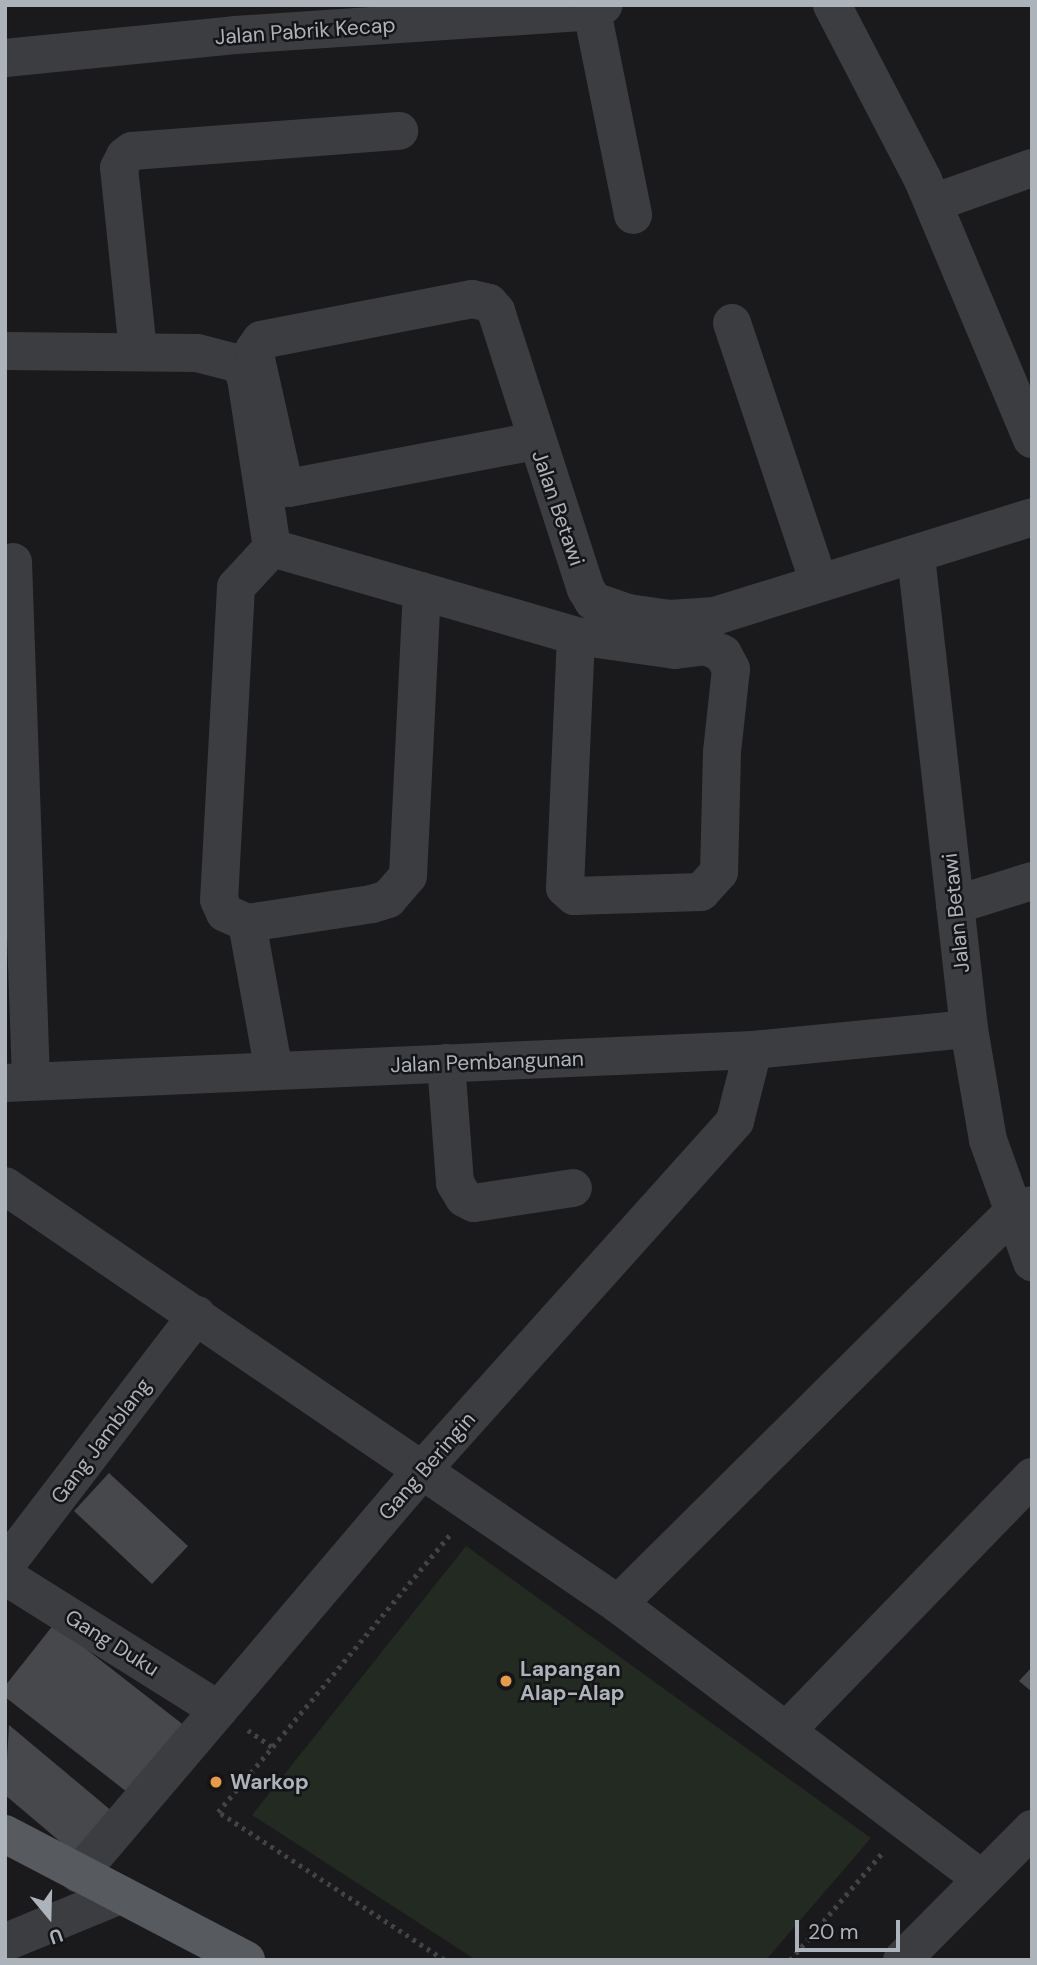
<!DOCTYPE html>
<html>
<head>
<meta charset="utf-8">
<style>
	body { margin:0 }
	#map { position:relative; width:1037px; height:1965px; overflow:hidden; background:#1a1a1c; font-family:"DM Sans",sans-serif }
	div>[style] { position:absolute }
	.green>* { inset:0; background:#222a22 }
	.building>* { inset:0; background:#47484c }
	.path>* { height:4.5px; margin-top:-2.25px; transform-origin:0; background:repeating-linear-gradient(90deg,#414447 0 3.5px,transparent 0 8.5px) }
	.minor>* { height:38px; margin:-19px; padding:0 19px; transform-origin:19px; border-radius:19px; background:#3b3d40 }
	.major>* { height:38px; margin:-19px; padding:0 19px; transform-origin:19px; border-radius:19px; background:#575a5f }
	.dots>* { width:19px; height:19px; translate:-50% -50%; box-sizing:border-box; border:4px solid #151517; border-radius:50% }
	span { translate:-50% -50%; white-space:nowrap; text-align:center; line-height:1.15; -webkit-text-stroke:5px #151517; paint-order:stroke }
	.street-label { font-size:21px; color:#adb3ba }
	.poi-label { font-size:21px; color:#adb3ba; font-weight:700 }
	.left { translate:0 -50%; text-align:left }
	.frame { position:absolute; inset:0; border:7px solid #adb3ba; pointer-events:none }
	.north { position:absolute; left:14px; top:1881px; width:70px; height:70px; -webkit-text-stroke:5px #151517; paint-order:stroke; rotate:161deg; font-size:19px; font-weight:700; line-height:28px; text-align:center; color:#adb3ba }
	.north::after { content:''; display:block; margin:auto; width:24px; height:32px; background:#adb3ba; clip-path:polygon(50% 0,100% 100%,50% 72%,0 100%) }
	.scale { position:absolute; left:795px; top:1920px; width:105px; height:32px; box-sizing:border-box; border:4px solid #adb3ba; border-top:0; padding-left:9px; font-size:21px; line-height:24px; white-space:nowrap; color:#adb3ba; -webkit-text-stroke:5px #151517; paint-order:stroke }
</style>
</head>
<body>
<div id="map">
	<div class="green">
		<i style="clip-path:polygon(466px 1546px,871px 1838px,766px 1960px,476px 1960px,252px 1815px)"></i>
	</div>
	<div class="building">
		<i style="clip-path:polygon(109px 1473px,188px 1546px,152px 1584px,74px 1511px)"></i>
		<i style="clip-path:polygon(54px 1624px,190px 1730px,136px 1799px,5px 1697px,5px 1686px)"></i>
		<i style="clip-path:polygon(1032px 1667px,1032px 1692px,1019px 1681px)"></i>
		<i style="clip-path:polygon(9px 1725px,113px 1812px,76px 1855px,5px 1795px)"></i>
	</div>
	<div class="path">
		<i style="left:248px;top:1730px;width:29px;rotate:35deg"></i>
		<i style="left:444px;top:1960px;width:270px;rotate:-146.8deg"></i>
		<i style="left:218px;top:1812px;width:365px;rotate:-50.1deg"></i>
		<i style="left:790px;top:1960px;width:143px;rotate:-49.3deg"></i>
	</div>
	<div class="minor">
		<i style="left:832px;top:5px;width:197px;rotate:62.5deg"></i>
		<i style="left:923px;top:180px;width:281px;rotate:67.2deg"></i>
		<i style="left:592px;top:11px;width:208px;rotate:78.6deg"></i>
		<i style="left:5px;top:58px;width:231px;rotate:-5.7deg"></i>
		<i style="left:235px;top:35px;width:358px;rotate:-3.8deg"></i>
		<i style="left:592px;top:11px;width:13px;rotate:-27deg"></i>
		<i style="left:933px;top:203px;width:105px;rotate:-19.5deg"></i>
		<i style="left:732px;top:323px;width:274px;rotate:71.5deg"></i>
		<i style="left:5px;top:351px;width:192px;rotate:0.6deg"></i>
		<i style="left:197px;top:353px;width:44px;rotate:14.3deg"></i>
		<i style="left:240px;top:364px;width:15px;rotate:67deg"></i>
		<i style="left:246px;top:378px;width:172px;rotate:81.3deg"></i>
		<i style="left:138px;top:351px;width:184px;rotate:-95.9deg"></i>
		<i style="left:119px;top:168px;width:13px;rotate:-63deg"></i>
		<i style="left:125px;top:156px;width:9px;rotate:-36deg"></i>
		<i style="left:132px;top:151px;width:268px;rotate:-4.3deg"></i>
		<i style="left:535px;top:441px;width:251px;rotate:169.2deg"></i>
		<i style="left:288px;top:488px;width:6px;rotate:-135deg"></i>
		<i style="left:284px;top:484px;width:137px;rotate:-102.6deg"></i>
		<i style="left:254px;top:350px;width:12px;rotate:-55deg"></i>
		<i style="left:261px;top:340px;width:215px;rotate:-11deg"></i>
		<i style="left:472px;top:299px;width:17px;rotate:13deg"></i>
		<i style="left:489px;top:303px;width:11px;rotate:49deg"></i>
		<i style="left:496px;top:311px;width:292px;rotate:72.1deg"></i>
		<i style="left:586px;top:589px;width:14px;rotate:60deg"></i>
		<i style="left:593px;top:601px;width:37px;rotate:19deg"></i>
		<i style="left:628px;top:613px;width:41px;rotate:8.3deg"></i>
		<i style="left:669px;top:619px;width:46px;rotate:-3.7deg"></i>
		<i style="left:715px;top:616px;width:332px;rotate:-17.3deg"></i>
		<i style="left:272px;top:548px;width:316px;rotate:16.1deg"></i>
		<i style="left:576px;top:636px;width:100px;rotate:8deg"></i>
		<i style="left:675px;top:650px;width:31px;rotate:-7deg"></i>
		<i style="left:706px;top:646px;width:19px;rotate:25deg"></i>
		<i style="left:723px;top:654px;width:17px;rotate:62deg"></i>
		<i style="left:731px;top:669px;width:83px;rotate:96.2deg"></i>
		<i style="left:722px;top:752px;width:120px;rotate:91.4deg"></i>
		<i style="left:719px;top:872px;width:27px;rotate:132deg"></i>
		<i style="left:701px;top:892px;width:127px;rotate:178.2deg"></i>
		<i style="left:574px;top:896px;width:12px;rotate:-138deg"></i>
		<i style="left:565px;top:888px;width:252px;rotate:-87.5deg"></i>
		<i style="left:272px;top:548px;width:53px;rotate:132.7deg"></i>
		<i style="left:236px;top:587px;width:313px;rotate:93.1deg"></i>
		<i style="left:219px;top:900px;width:14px;rotate:65deg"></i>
		<i style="left:225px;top:913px;width:24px;rotate:24deg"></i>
		<i style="left:247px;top:923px;width:150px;rotate:79.7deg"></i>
		<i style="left:916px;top:556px;width:476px;rotate:83.6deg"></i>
		<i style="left:969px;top:1029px;width:113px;rotate:80.3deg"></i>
		<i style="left:988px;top:1140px;width:130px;rotate:70.2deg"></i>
		<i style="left:13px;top:562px;width:519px;rotate:88.01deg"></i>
		<i style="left:955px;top:905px;width:81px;rotate:-17.3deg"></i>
		<i style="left:247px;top:923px;width:126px;rotate:-8.6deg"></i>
		<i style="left:372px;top:904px;width:17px;rotate:-17deg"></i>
		<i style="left:388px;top:899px;width:30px;rotate:-49deg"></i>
		<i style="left:408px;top:876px;width:285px;rotate:-87.2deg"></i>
		<i style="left:446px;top:1063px;width:120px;rotate:85.7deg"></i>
		<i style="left:455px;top:1183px;width:17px;rotate:59deg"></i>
		<i style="left:464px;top:1198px;width:11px;rotate:27deg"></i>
		<i style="left:474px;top:1203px;width:100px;rotate:-8.6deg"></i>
		<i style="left:5px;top:1083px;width:749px;rotate:-2.53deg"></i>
		<i style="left:753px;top:1050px;width:217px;rotate:-5.6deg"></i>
		<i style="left:5px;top:1186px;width:742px;rotate:34.29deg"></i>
		<i style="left:618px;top:1604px;width:455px;rotate:37.1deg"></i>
		<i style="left:5px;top:1566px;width:316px;rotate:-52.6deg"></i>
		<i style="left:5px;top:1576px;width:252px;rotate:32.1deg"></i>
		<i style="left:618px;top:1604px;width:558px;rotate:-44.78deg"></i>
		<i style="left:1014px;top:1211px;width:19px;rotate:-18deg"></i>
		<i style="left:786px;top:1731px;width:354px;rotate:-45.9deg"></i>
		<i style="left:79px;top:1874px;width:533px;rotate:-49.64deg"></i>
		<i style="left:424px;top:1468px;width:466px;rotate:-48.1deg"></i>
		<i style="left:735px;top:1121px;width:73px;rotate:-75.8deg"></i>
		<i style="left:6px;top:1942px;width:123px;rotate:-22.4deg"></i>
		<i style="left:902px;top:1960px;width:185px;rotate:-45.2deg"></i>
	</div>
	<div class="major">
		<i style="left:5px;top:1834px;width:272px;rotate:27.6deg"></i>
	</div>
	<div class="dots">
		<i style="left:506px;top:1681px;background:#e79b46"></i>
		<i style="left:216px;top:1782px;background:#e79b46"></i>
	</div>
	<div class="street-label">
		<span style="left:305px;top:31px;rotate:-4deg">Jalan Pabrik Kecap</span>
		<span style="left:558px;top:508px;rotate:71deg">Jalan Betawi</span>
		<span style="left:956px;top:913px;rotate:-96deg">Jalan Betawi</span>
		<span style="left:487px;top:1062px;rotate:-2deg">Jalan Pembangunan</span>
		<span style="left:101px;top:1441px;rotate:-53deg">Gang Jamblang</span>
		<span style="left:427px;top:1466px;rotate:-49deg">Gang Beringin</span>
		<span style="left:112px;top:1643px;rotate:32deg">Gang Duku</span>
	</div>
	<div class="poi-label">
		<span class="left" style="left:520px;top:1681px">Lapangan<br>Alap-Alap</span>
		<span class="left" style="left:230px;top:1782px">Warkop</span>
	</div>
	<div class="frame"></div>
	<div class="north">U</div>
	<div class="scale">20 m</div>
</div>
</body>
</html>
